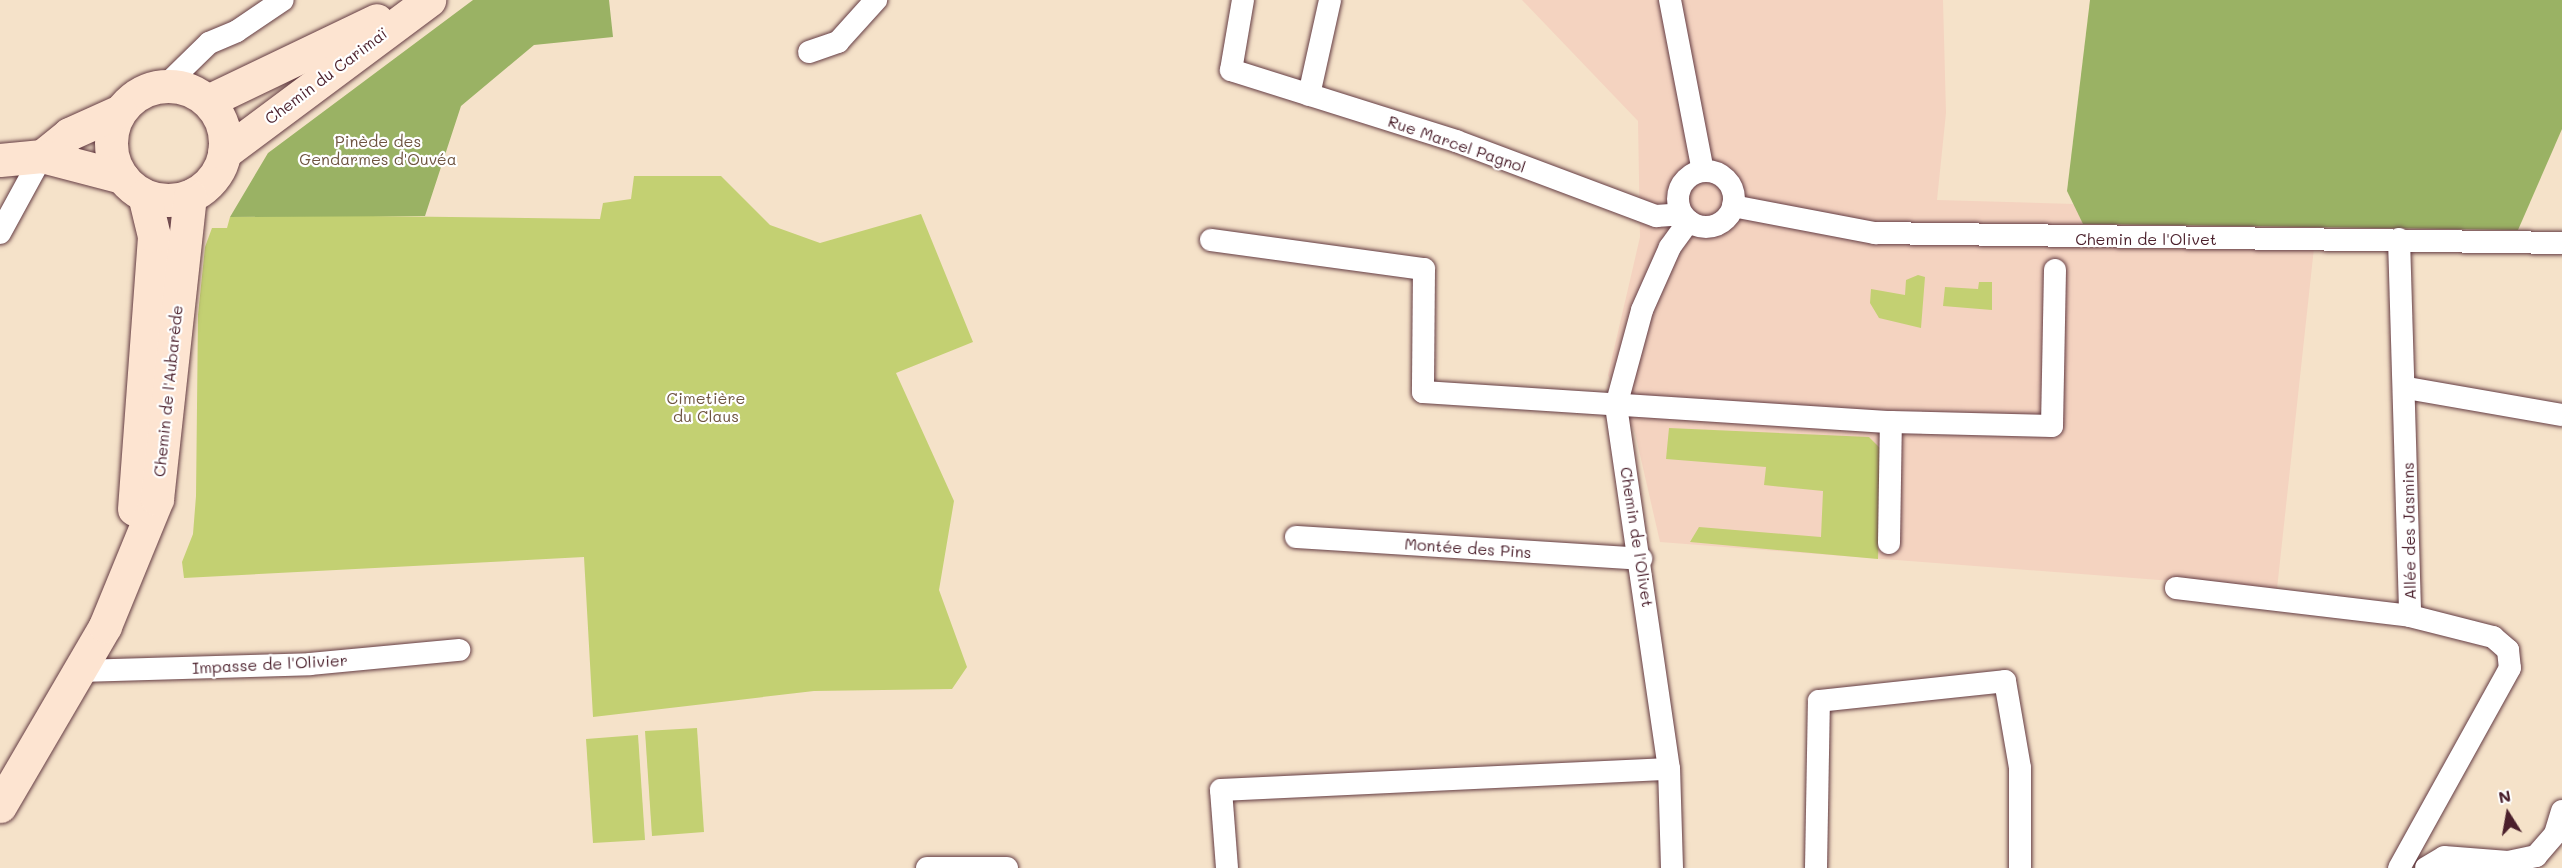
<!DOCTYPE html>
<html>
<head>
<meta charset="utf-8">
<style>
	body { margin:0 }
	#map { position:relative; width:2562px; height:868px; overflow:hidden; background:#f5e2c9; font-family:Mali,sans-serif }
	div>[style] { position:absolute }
	.built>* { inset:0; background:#f4d3c0 }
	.green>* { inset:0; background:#c3d072 }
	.forest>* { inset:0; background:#9ab264 }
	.roads { filter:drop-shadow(0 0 2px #643c43) drop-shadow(0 0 2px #643c43) }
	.street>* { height:22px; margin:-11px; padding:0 11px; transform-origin:11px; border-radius:11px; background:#fff }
	.street>.ring { margin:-11px; padding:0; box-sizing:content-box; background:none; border:22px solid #fff; border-radius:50% }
	.secondary>* { height:33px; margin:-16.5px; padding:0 16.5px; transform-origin:16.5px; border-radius:16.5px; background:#fde4d1 }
	.secondary>.ring { margin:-16.5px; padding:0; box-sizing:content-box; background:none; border:33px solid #fde4d1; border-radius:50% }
	span { translate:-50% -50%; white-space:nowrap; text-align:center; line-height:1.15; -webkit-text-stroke:4.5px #fff; paint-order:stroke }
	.street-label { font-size:16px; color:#4a1f2b }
	.park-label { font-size:16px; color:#6e5440 }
	.north { position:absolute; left:2478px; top:784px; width:60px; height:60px; -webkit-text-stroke:4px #fff; paint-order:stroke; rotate:349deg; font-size:16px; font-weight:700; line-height:24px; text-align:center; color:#4a1f2b }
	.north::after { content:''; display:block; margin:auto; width:21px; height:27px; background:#4a1f2b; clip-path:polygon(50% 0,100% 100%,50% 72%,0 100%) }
</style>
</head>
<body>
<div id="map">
	<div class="built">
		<i style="clip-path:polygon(1522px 0,1943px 0,1946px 113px,1937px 200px,2318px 211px,2277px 589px,1660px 542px,1635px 433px,1608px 375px,1640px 237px,1638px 121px)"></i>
	</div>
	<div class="green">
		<i style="clip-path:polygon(324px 133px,371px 216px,600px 219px,603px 203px,631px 199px,634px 176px,721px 176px,770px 225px,820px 243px,921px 214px,973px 342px,896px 373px,954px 501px,939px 590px,967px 667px,952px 689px,814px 691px,593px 717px,584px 557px,184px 578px,182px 562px,193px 534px,196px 496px,198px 315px,205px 247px,212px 228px,227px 228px,230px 217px,290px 216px)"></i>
		<i style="clip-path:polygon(1918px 275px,1925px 277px,1921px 328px,1879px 318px,1870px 303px,1871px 289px,1905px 295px,1906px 280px)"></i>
		<i style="clip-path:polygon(1979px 282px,1992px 282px,1992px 310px,1943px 306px,1945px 287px,1978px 289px)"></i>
		<i style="clip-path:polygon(1669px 428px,1869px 437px,1882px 450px,1878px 559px,1690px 542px,1699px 527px,1821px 537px,1823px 491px,1764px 485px,1766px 467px,1666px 459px)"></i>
		<i style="clip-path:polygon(697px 728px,704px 832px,652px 836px,645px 731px)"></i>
		<i style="clip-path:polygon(638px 735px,645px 840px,593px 843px,586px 739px)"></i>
	</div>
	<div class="forest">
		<i style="clip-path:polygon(473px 0,609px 0,613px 37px,534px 45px,461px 106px,425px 216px,230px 217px,268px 153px)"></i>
		<i style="clip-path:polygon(2090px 0,2562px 0,2562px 129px,2518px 230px,2083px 224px,2067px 191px)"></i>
	</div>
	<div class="roads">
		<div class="street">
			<i style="left:1243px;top:0;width:71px;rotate:99.7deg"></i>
			<i style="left:1231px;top:70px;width:236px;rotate:17.5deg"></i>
			<i style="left:1456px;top:141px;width:214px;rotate:20.6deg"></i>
			<i style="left:1656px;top:216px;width:26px;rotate:-4deg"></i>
			<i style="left:1670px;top:0;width:174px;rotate:79.1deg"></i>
			<i style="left:809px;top:52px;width:31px;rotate:-19deg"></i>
			<i style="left:838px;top:42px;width:57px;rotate:-47.9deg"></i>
			<i style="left:166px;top:85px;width:60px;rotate:-44.3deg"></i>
			<i style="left:209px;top:43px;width:30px;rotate:-23deg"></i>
			<i style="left:237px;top:31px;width:55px;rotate:-34deg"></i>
			<i style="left:1309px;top:95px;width:97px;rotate:-77.5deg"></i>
			<i class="ring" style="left:1678px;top:171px;width:34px;height:34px"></i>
			<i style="left:1733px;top:206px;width:145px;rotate:10.8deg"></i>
			<i style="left:1875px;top:233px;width:687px;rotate:0.83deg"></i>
			<i style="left:0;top:233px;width:88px;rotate:-61.4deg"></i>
			<i style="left:2399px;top:239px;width:377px;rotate:88.3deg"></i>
			<i style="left:1211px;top:240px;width:215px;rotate:7.8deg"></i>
			<i style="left:1424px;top:269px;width:123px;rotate:90.5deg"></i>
			<i style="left:1423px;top:392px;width:469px;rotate:3.7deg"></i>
			<i style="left:1891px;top:422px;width:161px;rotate:1.4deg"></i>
			<i style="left:2052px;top:426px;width:156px;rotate:-88.9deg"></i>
			<i style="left:2407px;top:388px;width:157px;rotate:9.9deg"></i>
			<i style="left:1296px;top:537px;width:346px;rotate:3.6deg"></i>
			<i style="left:1889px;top:543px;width:121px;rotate:-89.1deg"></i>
			<i style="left:2176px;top:588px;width:236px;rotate:6.8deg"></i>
			<i style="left:2410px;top:616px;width:86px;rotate:14.2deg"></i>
			<i style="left:2493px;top:637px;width:20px;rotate:41deg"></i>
			<i style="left:2508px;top:650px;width:18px;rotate:84deg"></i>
			<i style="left:2510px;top:668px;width:229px;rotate:119deg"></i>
			<i style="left:80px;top:671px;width:230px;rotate:-1.7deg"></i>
			<i style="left:310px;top:664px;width:150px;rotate:-5.4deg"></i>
			<i style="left:927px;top:868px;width:80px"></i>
			<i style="left:1227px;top:868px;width:78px;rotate:-94.4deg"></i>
			<i style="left:1221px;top:790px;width:448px;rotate:-2.7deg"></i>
			<i style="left:1672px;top:868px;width:99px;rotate:-91.7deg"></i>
			<i style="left:1669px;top:769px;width:367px;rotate:-98.3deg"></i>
			<i style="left:1616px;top:406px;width:99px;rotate:-74.8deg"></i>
			<i style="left:1642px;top:310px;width:69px;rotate:-66deg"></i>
			<i style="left:1670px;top:247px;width:32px;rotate:-54deg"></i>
			<i style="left:1816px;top:868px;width:167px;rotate:-89deg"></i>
			<i style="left:1819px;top:701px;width:187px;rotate:-6.1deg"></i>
			<i style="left:2005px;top:681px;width:88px;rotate:80.2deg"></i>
			<i style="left:2020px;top:768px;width:100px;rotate:90deg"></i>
			<i style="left:2426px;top:868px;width:21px;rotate:-31deg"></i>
			<i style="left:2444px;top:857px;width:64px;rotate:4.5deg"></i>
			<i style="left:2508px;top:862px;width:29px;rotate:-12deg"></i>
			<i style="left:2536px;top:856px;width:29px;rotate:-49deg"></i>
			<i style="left:2555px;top:834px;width:24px;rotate:-73deg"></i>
		</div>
		<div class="secondary">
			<i class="ring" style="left:111px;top:86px;width:81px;height:81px"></i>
			<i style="left:208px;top:101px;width:187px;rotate:-25.6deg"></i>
			<i style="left:224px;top:153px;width:256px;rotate:-36.7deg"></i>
			<i style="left:42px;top:156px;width:35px;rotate:-39deg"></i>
			<i style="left:69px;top:134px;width:56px;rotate:-24.3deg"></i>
			<i style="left:0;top:160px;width:42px;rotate:-5.4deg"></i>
			<i style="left:42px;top:156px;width:83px;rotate:14.7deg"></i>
			<i style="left:134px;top:509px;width:274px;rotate:-85.8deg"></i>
			<i style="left:154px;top:236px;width:42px;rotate:-103.7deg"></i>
			<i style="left:0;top:806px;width:208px;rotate:-59.7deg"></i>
			<i style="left:105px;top:626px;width:137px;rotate:-67.7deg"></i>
			<i style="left:157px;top:499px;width:305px;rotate:-83.8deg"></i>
		</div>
	</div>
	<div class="street-label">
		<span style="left:326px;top:76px;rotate:-37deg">Chemin du Carimaï</span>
		<span style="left:1457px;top:144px;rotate:19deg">Rue Marcel Pagnol</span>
		<span style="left:2146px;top:239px">Chemin de l'Olivet</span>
		<span style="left:168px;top:391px;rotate:-84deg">Chemin de l'Aubarède</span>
		<span style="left:2409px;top:531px;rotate:-91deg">Allée des Jasmins</span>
		<span style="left:1637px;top:537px;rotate:81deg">Chemin de l'Olivet</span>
		<span style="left:1468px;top:548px;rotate:4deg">Montée des Pins</span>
		<span style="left:270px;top:664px;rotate:-3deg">Impasse de l'Olivier</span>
	</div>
	<div class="park-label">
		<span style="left:378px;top:150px">Pinède des<br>Gendarmes d'Ouvéa</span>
		<span style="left:706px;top:407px">Cimetière<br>du Claus</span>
	</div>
	<div class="north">N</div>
</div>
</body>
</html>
